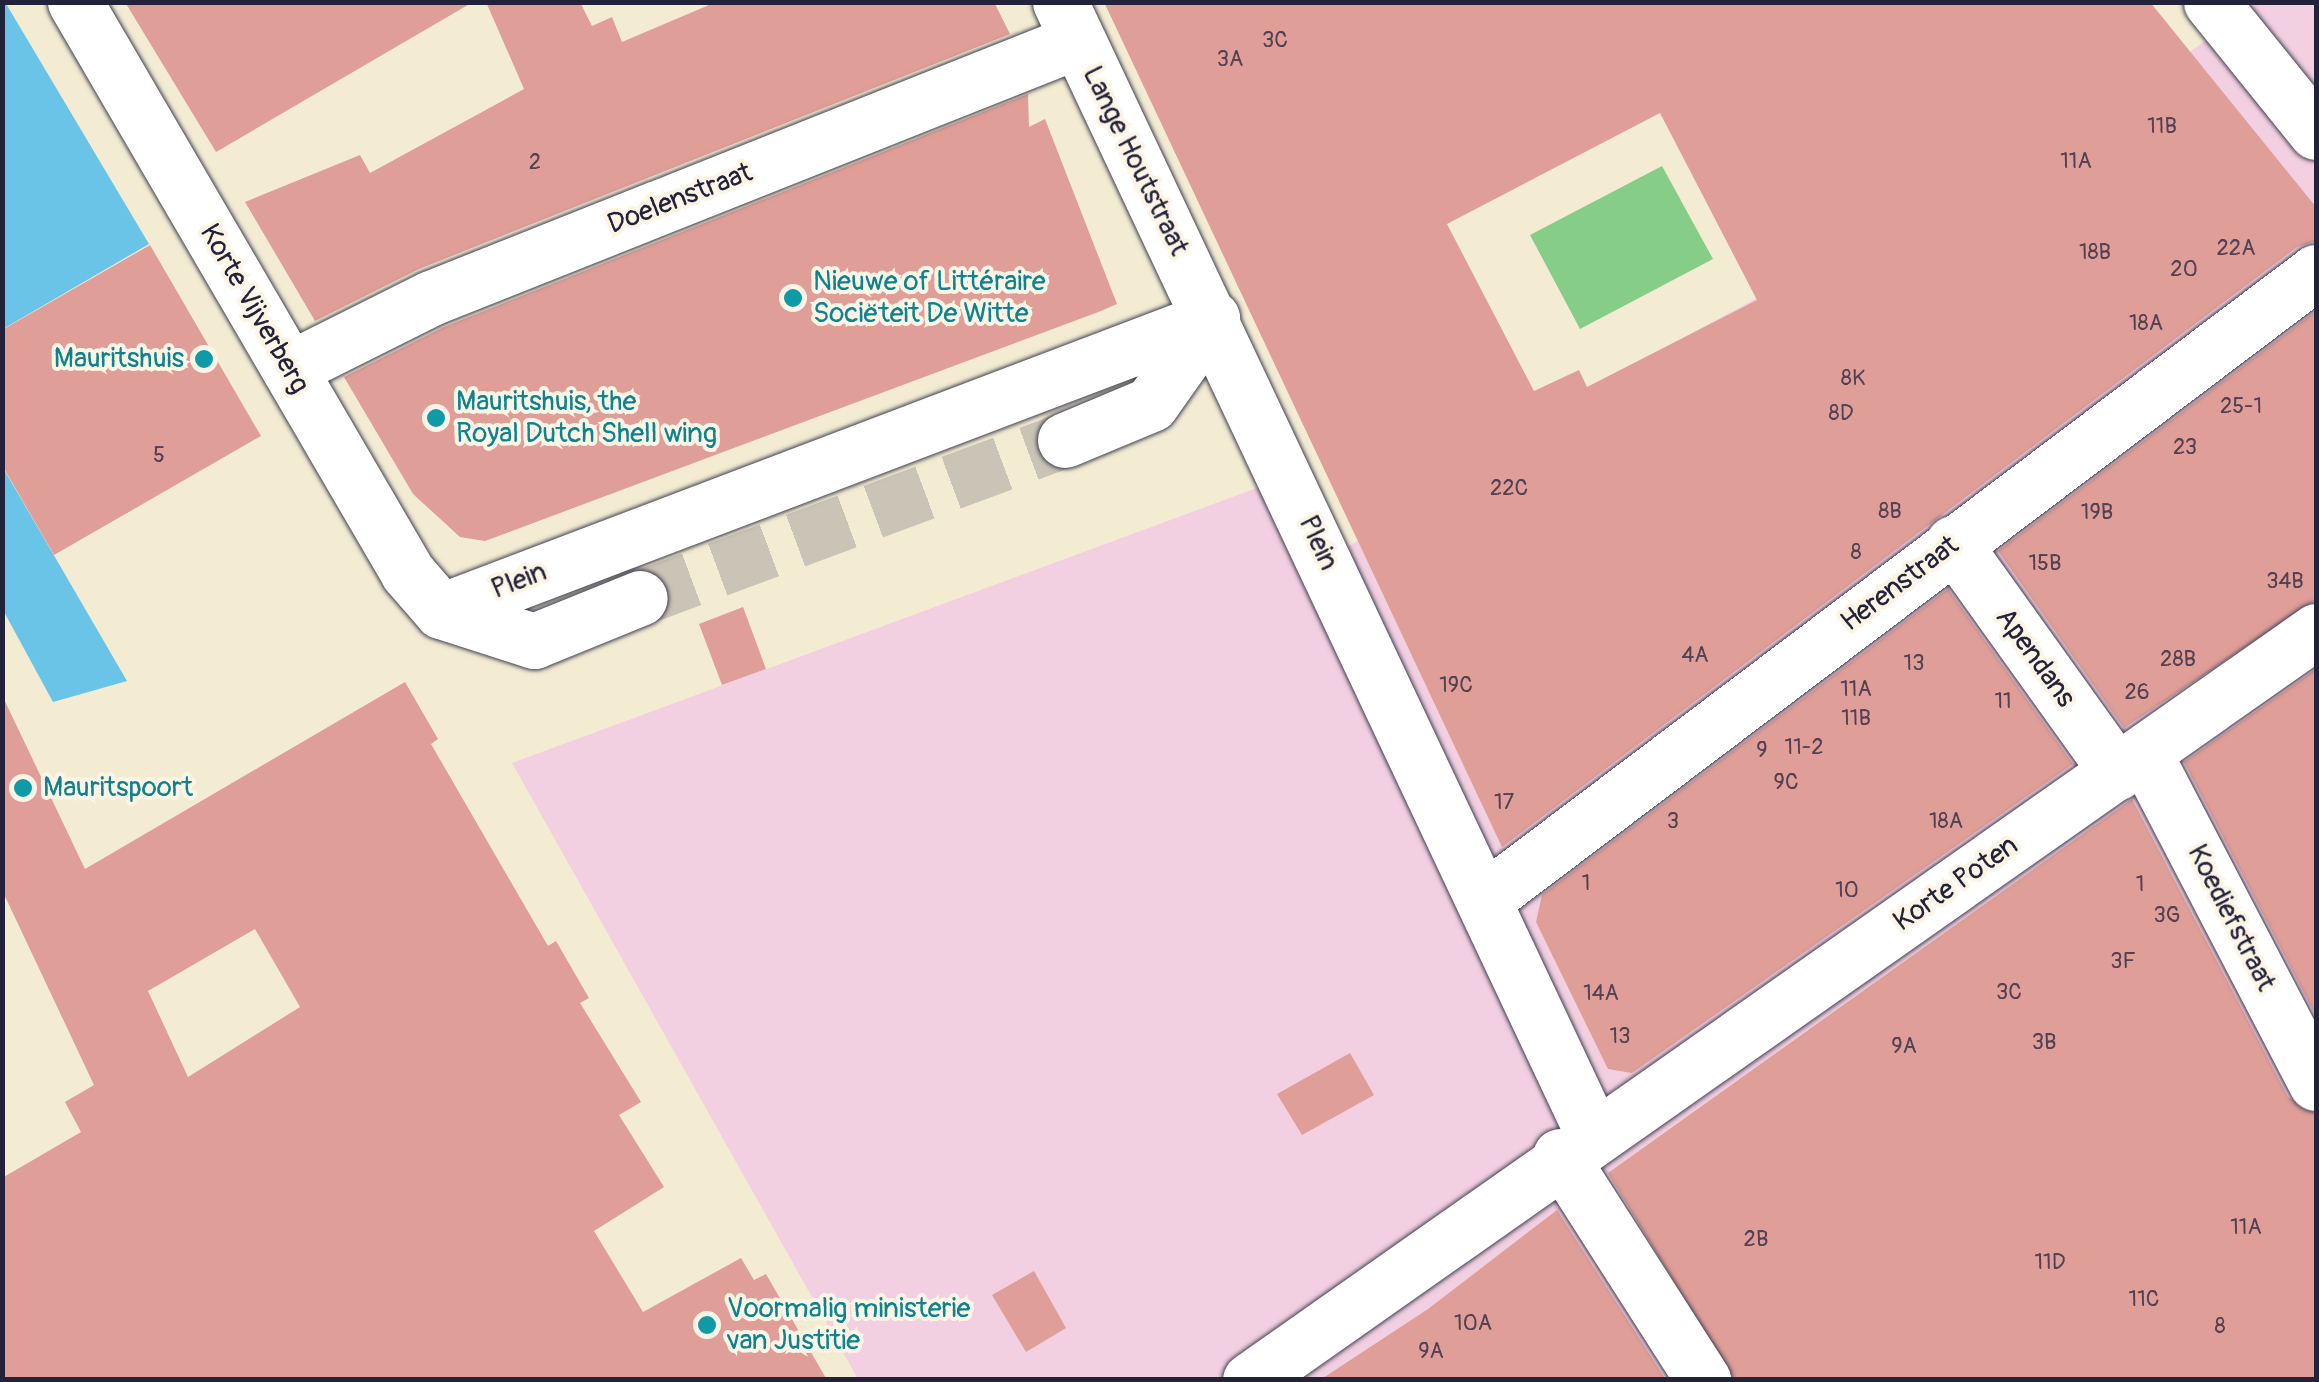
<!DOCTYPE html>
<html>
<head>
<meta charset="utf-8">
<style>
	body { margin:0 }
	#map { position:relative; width:2319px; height:1382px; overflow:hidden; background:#f3ecd3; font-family:Pangolin,sans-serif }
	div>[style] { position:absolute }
	.built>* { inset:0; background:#f2cfe1 }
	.green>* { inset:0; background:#86cd88 }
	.water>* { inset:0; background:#6ac4e8 }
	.building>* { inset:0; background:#e09e98 }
	.minor-tunnel>* { height:55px; margin-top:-27.5px; transform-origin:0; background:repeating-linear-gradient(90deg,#c9c4b5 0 55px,transparent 0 83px) }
	.roads { filter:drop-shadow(0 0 2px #414052) drop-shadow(0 0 2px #414052) }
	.minor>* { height:55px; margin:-27.5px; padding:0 27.5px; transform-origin:27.5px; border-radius:27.5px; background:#fff }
	.dots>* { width:28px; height:28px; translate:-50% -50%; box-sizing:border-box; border:5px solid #fcf5e5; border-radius:50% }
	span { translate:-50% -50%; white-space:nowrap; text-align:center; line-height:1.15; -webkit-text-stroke:8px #fcf5e5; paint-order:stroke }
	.number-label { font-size:22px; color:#524152 }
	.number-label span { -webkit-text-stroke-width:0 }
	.street-label { font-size:28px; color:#22223b }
	.culture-label { font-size:28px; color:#0d838f }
	.left { translate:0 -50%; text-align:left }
	.right { translate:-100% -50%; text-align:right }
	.frame { position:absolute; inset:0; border:5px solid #22223b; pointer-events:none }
</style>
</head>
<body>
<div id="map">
	<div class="built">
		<i style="clip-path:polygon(2259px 3px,2316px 3px,2316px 1379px,858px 1379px,512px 763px,1284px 478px,1322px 562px,1591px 404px,1616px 374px,2116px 104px)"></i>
	</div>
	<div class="green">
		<i style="clip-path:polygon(1662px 166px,1713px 259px,1580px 329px,1530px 235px)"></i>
	</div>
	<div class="water">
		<i style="clip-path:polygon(5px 2px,149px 244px,3px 329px,2px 3px)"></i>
		<i style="clip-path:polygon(2px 466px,127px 681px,53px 702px,3px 610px)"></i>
	</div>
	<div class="building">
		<i style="clip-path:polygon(125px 2px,473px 2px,216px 152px)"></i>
		<i style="clip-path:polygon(486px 2px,580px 2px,592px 26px,612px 17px,622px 42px,716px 2px,994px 2px,1010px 34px,419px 269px,315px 321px,245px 202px,360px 155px,370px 173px,524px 89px)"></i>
		<i style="clip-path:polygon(evenodd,1104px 2px,2150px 2px,2316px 207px,2316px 241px,2297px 247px,1502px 847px,1104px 2px,1660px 113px,1757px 300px,1587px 387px,1579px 370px,1534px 391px,1447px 224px,1660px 113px)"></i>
		<i style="clip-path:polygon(1028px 94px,1029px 127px,1045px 119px,1117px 304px,1101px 311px,485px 541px,460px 537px,413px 494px,344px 377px,444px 327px)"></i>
		<i style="clip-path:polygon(150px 245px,261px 436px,54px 555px,2px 465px,2px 330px)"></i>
		<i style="clip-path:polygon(2316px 311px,2316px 600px,2124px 728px,1998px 551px)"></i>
		<i style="clip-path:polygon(1948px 589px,2073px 764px,1632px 1073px,1608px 1069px,1536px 922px,1542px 895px)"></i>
		<i style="clip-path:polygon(743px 607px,766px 669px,722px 685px,699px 624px)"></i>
		<i style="clip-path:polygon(2316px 669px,2316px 1016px,2184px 762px)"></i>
		<i style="clip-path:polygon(evenodd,405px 682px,438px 739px,431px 744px,548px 946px,556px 941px,589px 998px,580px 1003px,641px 1102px,619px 1115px,664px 1187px,594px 1231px,643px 1312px,741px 1258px,754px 1280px,766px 1274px,827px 1380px,2px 1380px,2px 1178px,81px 1132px,65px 1102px,94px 1085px,2px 890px,2px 695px,85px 869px,405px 682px,255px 929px,300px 1007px,188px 1077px,148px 991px,255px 929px)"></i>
		<i style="clip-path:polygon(2132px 799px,2288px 1097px,2316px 1114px,2316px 1380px,1734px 1380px,1608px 1173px)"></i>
		<i style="clip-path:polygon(1350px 1053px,1374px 1095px,1302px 1135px,1277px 1094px)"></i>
		<i style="clip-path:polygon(1557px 1210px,1666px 1380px,1320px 1380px,1428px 1309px)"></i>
		<i style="clip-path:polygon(1034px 1271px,1066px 1328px,1026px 1352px,992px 1295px)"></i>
	</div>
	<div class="minor-tunnel">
		<i style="left:640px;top:598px;width:453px;rotate:-20.4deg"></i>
	</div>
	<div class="roads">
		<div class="minor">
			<i style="left:75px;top:2px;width:661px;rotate:59.75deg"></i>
			<i style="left:408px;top:573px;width:50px;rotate:49deg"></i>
			<i style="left:1060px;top:2px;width:1251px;rotate:64.79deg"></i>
			<i style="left:2211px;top:2px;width:167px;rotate:51.1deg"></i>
			<i style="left:289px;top:369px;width:159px;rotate:-26.6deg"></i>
			<i style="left:431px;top:298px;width:695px;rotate:-21.69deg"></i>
			<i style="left:1065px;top:440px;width:93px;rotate:-22.7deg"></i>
			<i style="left:1151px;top:404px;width:105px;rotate:-54.7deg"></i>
			<i style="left:1953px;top:543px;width:282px;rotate:54.4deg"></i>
			<i style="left:441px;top:611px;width:825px;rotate:-20.81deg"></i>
			<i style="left:441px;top:611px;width:98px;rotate:17.9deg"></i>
			<i style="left:534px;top:641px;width:114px;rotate:-22.1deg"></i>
			<i style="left:2144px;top:753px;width:372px;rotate:62.5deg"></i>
			<i style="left:1485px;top:899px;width:1041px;rotate:-37.04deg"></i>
			<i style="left:1560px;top:1156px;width:266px;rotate:57.4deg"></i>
			<i style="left:1250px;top:1380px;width:1303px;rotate:-35.09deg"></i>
		</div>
	</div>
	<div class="dots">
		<i style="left:793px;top:298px;background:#0f9aa8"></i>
		<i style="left:204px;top:359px;background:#0f9aa8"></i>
		<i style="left:436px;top:418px;background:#0f9aa8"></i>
		<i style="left:23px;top:788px;background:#0f9aa8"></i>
		<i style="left:707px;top:1325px;background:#0f9aa8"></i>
	</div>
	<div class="number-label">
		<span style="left:1275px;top:41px">3C</span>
		<span style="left:1230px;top:60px">3A</span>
		<span style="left:2162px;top:127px">11B</span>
		<span style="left:2076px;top:162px">11A</span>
		<span style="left:535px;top:163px">2</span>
		<span style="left:2236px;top:249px">22A</span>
		<span style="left:2095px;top:253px">18B</span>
		<span style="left:2184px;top:270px">20</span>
		<span style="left:2146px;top:324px">18A</span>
		<span style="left:1853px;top:379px">8K</span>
		<span style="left:2241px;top:407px">25-1</span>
		<span style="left:1841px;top:414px">8D</span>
		<span style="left:2185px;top:448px">23</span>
		<span style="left:159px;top:456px">5</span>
		<span style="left:1509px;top:489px">22C</span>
		<span style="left:1890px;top:512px">8B</span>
		<span style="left:2097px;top:513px">19B</span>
		<span style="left:1856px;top:553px">8</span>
		<span style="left:2045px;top:564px">15B</span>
		<span style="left:2285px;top:582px">34B</span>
		<span style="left:1695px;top:656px">4A</span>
		<span style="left:2178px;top:660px">28B</span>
		<span style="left:1914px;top:664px">13</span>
		<span style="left:1456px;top:686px">19C</span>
		<span style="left:1856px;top:690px">11A</span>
		<span style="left:2137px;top:693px">26</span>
		<span style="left:2003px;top:702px">11</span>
		<span style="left:1856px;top:719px">11B</span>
		<span style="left:1804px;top:748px">11-2</span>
		<span style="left:1762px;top:751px">9</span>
		<span style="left:1786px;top:783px">9C</span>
		<span style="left:1504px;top:803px">17</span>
		<span style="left:1673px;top:822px">3</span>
		<span style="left:1946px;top:822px">18A</span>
		<span style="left:1586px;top:884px">1</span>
		<span style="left:2140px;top:885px">1</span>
		<span style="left:1847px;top:891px">10</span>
		<span style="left:2167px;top:916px">3G</span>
		<span style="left:2123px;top:962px">3F</span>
		<span style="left:2009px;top:993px">3C</span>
		<span style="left:1601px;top:994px">14A</span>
		<span style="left:1620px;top:1037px">13</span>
		<span style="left:2044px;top:1043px">3B</span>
		<span style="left:1904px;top:1047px">9A</span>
		<span style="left:2246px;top:1228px">11A</span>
		<span style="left:1756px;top:1240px">2B</span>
		<span style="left:2050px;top:1263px">11D</span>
		<span style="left:2144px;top:1300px">11C</span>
		<span style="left:1473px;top:1324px">10A</span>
		<span style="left:2220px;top:1327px">8</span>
		<span style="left:1431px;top:1352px">9A</span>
	</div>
	<div class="street-label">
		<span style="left:1135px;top:161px;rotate:64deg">Lange Houtstraat</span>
		<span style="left:680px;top:199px;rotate:-21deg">Doelenstraat</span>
		<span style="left:254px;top:309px;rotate:60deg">Korte Vijverberg</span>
		<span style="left:1318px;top:543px;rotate:65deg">Plein</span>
		<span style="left:519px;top:581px;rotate:-21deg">Plein</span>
		<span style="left:1900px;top:584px;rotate:-37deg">Herenstraat</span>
		<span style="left:2035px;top:658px;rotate:54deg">Apendans</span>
		<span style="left:1956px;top:884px;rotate:-35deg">Korte Poten</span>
		<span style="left:2231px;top:918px;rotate:63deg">Koediefstraat</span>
	</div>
	<div class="culture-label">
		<span class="left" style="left:813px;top:298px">Nieuwe of Littéraire<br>Sociëteit De Witte</span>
		<span class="right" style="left:184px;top:359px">Mauritshuis</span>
		<span class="left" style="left:456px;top:418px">Mauritshuis, the<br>Royal Dutch Shell wing</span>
		<span class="left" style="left:43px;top:788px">Mauritspoort</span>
		<span class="left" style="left:727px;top:1325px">Voormalig ministerie<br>van Justitie</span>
	</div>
	<div class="frame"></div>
</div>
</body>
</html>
